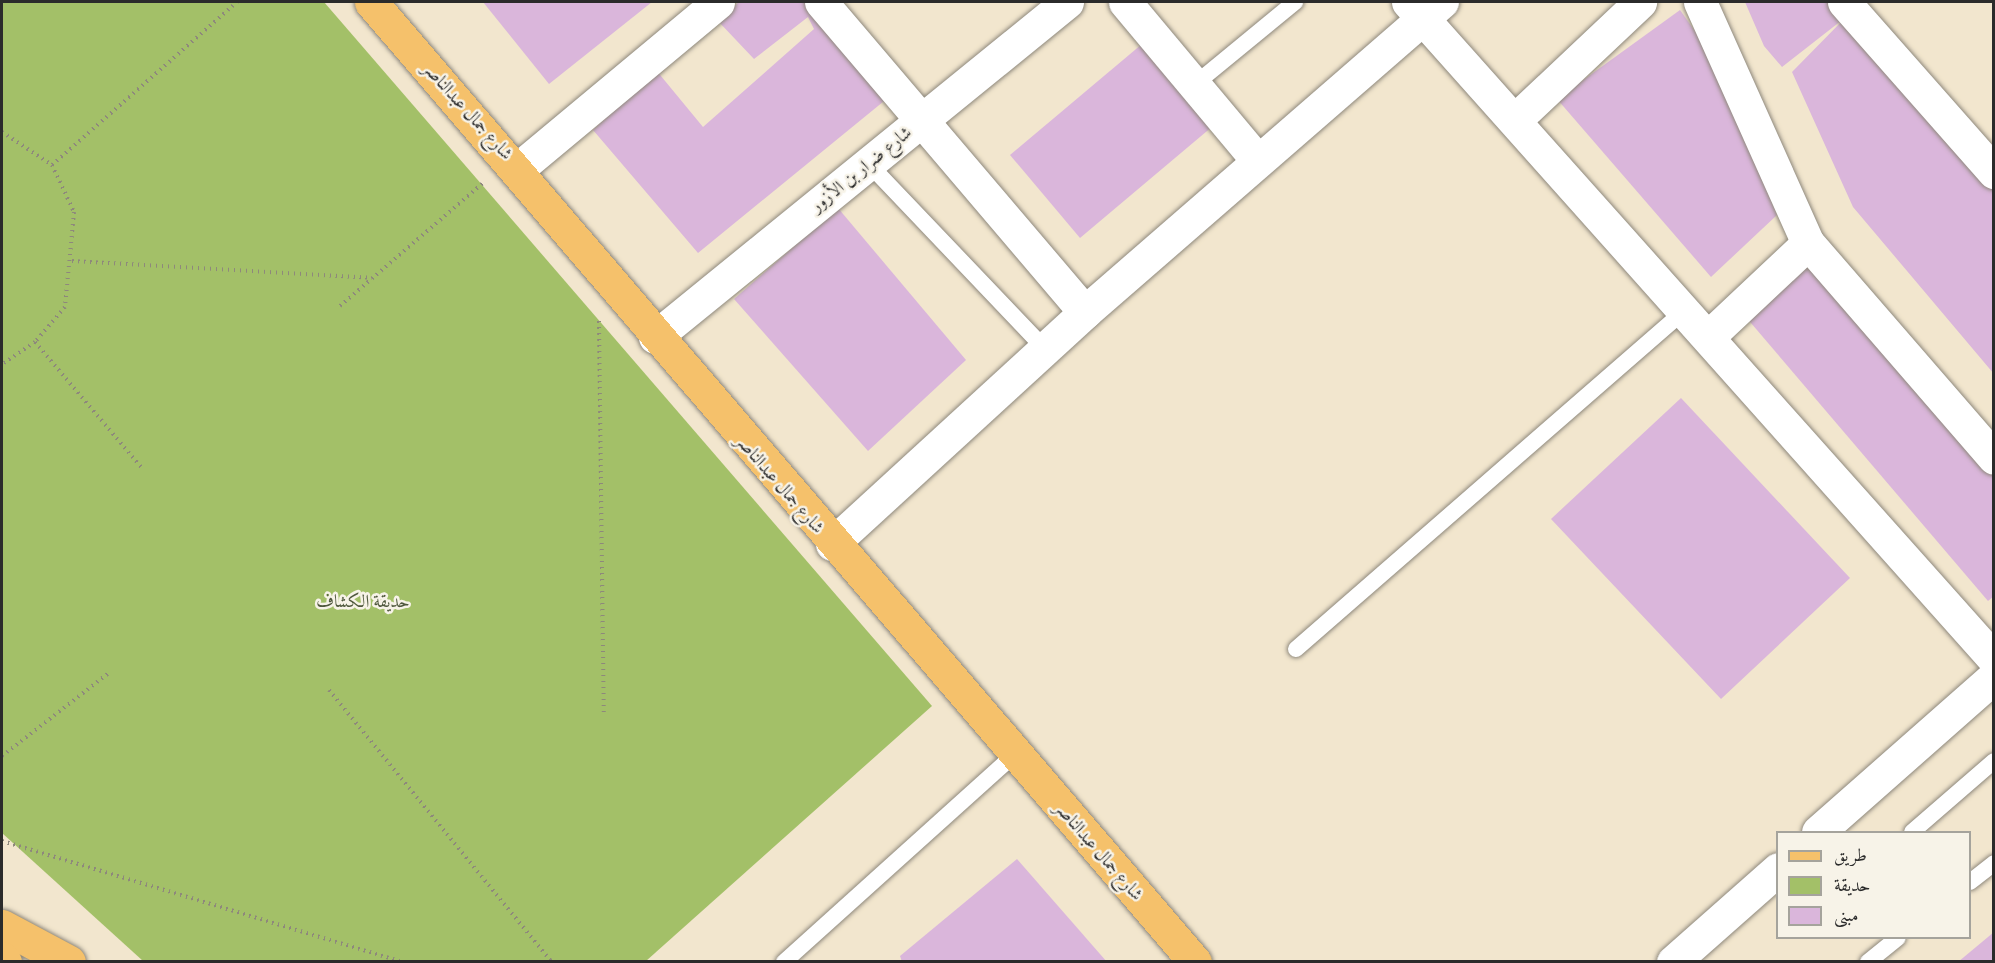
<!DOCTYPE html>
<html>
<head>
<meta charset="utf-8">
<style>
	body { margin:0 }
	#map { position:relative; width:1995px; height:963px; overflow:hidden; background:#f2e6ce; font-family:"Gentium Book Plus",Amiri,serif }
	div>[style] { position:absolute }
	.green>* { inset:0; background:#a3c068 }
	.building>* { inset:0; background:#dab6db }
	.path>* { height:4px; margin-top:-2px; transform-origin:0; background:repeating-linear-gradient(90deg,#8e887c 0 1.5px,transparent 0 6px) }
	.roads { filter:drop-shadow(0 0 2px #8e887c) drop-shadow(0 0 2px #8e887c) }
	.lane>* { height:16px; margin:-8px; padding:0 8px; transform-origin:8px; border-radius:8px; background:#fff }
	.street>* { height:33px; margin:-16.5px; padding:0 16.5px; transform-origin:16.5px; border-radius:16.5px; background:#fff }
	.primary>* { height:33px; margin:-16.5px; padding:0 16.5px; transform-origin:16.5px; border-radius:16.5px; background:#f5c16b }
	span { translate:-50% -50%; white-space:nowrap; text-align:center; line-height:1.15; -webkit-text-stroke:5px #f7f3e8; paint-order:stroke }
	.street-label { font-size:18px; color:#2b2b2b }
	.park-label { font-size:18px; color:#4f583d }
	.frame { position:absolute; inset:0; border:3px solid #2b2b2b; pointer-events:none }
	.legend { position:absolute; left:1776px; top:831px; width:195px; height:108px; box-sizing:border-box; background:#f7f3e8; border:2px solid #a5a39c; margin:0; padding:8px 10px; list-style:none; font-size:18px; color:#2b2b2b }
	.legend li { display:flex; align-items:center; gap:12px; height:30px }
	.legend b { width:30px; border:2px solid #a5a39c }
</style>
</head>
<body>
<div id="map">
	<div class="green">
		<i style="clip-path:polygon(2px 2px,324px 2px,932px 706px,646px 961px,143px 961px,2px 833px)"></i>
	</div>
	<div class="building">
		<i style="clip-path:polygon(483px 2px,652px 2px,549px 84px)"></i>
		<i style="clip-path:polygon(739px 2px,809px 2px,889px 97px,698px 253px,593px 130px,656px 70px,703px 127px,814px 29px,808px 17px,754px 59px,718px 21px)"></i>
		<i style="clip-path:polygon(1745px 2px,1831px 2px,1846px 17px,1994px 186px,1994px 374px,1853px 207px,1792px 72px,1846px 17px,1782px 67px,1764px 46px)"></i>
		<i style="clip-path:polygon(1680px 10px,1709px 51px,1777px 215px,1711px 277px,1557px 99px)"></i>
		<i style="clip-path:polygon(1142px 44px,1213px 126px,1080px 238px,1010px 155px)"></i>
		<i style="clip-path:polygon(838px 208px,966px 360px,868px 451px,734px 299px)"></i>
		<i style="clip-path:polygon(1809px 261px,1994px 476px,1994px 596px,1988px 601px,1745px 316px)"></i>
		<i style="clip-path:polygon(1681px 398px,1850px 578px,1721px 699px,1551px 519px)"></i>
		<i style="clip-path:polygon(1017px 859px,1107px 962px,902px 962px,900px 956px)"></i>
		<i style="clip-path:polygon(1994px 932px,1994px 962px,1958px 962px)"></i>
	</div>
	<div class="path">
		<i style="left:2px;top:132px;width:60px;rotate:33.4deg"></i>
		<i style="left:52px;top:165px;width:52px;rotate:64.9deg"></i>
		<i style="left:74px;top:212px;width:95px;rotate:95.4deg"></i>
		<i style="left:65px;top:307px;width:46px;rotate:130.6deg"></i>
		<i style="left:35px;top:342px;width:40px;rotate:146deg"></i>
		<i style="left:52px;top:165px;width:247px;rotate:-41.4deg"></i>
		<i style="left:72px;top:261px;width:300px;rotate:3.2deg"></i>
		<i style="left:340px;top:306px;width:189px;rotate:-40.7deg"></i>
		<i style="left:599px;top:321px;width:392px;rotate:89.3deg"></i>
		<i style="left:35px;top:342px;width:164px;rotate:49.7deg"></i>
		<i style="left:329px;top:690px;width:352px;rotate:50.7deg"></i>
		<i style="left:2px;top:756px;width:137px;rotate:-37.9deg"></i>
		<i style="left:2px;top:841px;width:419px;rotate:16.8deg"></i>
	</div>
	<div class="roads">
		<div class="lane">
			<i style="left:1194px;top:85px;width:131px;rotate:-39.4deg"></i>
			<i style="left:868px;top:163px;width:257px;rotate:46.4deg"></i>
			<i style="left:1296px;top:649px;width:515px;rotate:-41.06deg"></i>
			<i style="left:1912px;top:832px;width:108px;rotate:-40.9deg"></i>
			<i style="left:1970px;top:882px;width:31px;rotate:-38deg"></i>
			<i style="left:784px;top:962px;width:311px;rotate:-42deg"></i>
			<i style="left:1868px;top:962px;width:38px;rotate:-39deg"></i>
		</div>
		<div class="street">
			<i style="left:821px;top:2px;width:407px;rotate:49.6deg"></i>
			<i style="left:1125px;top:2px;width:206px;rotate:50.1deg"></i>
			<i style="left:1408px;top:2px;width:880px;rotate:48.27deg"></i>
			<i style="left:1700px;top:2px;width:264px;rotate:65.9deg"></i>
			<i style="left:1808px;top:243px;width:284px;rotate:49.1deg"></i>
			<i style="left:1844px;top:2px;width:227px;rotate:48.6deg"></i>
			<i style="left:1515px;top:120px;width:172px;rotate:-43.3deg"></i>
			<i style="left:519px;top:168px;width:259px;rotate:-39.8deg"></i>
			<i style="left:655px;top:337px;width:531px;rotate:-39.11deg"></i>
			<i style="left:1708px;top:337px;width:137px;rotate:-43.2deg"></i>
			<i style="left:832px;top:544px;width:343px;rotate:-42.5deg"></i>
			<i style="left:1085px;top:312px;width:473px;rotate:-41deg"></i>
			<i style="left:1818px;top:832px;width:235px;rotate:-41.4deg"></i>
			<i style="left:1673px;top:962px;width:140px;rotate:-41.5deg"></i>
		</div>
		<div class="primary">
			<i style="left:371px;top:2px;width:1265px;rotate:49.36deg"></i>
			<i style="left:2px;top:926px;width:76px;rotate:28.2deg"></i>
			<i style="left:2px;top:958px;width:5px;rotate:53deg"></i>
		</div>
	</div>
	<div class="street-label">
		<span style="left:468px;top:111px;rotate:48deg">شارع جمال عبدالناصر</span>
		<span style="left:861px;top:169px;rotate:-39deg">شارع ضرار بن الأزور</span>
		<span style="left:780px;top:484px;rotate:49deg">شارع جمال عبدالناصر</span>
		<span style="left:1099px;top:851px;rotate:49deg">شارع جمال عبدالناصر</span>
	</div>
	<div class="park-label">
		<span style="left:363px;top:601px">حديقة الكشاف</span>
	</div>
	<div class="frame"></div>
	<ul class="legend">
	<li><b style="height:8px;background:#f5c16b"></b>طريق</li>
	<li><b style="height:16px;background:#a3c068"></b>حديقة</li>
	<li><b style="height:16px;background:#dab6db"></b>مبنى</li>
	</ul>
</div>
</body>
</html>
